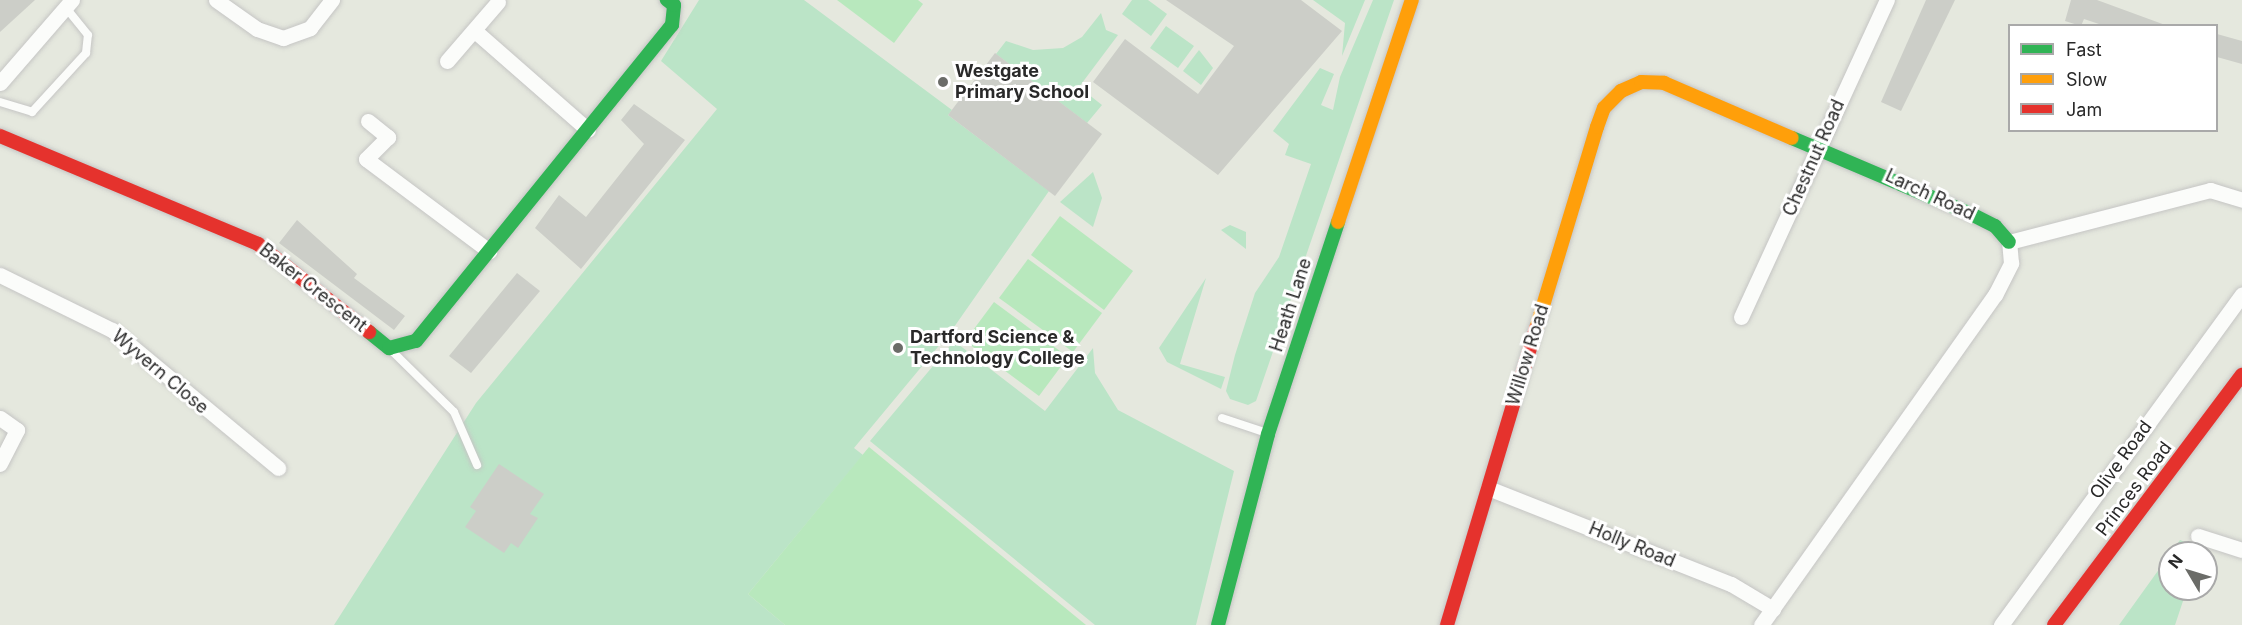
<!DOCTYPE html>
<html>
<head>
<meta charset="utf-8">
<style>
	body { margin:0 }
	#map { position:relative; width:2242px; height:625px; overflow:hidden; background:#e5e8de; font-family:Inter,sans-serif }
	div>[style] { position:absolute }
	.green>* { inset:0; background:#bbe4c7 }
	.pitch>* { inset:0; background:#b8e8bd }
	.building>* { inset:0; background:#cccec8 }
	.roads { filter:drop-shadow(0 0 2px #c5c5c4) drop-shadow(0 0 2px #c5c5c4) }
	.lane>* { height:8px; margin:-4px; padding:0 4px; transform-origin:4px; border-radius:4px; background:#fbfcfa }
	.street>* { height:15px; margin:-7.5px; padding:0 7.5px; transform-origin:7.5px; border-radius:7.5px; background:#fbfcfa }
	.fast>* { height:14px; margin:-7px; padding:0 7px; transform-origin:7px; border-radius:7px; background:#30b455 }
	.slow>* { height:14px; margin:-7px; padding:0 7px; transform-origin:7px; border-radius:7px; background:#ff9f0a }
	.jam>* { height:14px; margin:-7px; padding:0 7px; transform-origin:7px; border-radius:7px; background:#e5322d }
	.dots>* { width:16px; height:16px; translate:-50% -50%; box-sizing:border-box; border:3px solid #fff; border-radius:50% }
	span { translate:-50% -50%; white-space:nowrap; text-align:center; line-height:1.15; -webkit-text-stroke:6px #fff; paint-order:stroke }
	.poi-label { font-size:18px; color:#292929; font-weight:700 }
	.left { translate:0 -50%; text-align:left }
	.street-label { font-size:18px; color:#292929 }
	.legend { position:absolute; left:2008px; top:24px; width:210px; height:108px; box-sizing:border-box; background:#fff; border:2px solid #a9a9a9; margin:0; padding:8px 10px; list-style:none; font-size:18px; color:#292929 }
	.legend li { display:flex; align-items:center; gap:12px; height:30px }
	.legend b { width:30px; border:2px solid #a9a9a9 }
	.north { position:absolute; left:2158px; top:541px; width:60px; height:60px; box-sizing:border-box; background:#fff; border:2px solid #a9a9a9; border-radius:50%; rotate:308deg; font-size:16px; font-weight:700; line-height:24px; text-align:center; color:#292929 }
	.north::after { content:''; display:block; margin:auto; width:21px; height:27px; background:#6b6c68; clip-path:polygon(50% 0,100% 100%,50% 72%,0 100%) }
</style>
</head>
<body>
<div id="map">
	<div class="green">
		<i style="clip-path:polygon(699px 0,804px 0,952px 110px,948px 115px,1049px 191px,952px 330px,854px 448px,863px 455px,748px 594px,785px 625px,334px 625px,476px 403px,717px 109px,661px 61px)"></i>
		<i style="clip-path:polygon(1132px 0,1148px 0,1167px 14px,1151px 36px,1122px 14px)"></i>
		<i style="clip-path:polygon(1313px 0,1365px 0,1342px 56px,1345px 23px)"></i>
		<i style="clip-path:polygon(1373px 0,1394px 0,1256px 401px,1248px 405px,1230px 399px,1226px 391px,1235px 355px,1255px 293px,1279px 257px,1311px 164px,1285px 155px,1289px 144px,1273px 131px,1320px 68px,1334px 74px,1321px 105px,1333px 110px,1340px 77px)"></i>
		<i style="clip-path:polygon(1101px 13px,1106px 30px,1118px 35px,1079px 87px,1102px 105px,1087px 123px,996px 54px,1006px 41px,1033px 50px,1063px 48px,1082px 37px)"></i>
		<i style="clip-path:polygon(1166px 26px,1194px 46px,1178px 68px,1150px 48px)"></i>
		<i style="clip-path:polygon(1199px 50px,1213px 68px,1201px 85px,1183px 71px)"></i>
		<i style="clip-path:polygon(1093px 172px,1102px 198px,1093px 227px,1060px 202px)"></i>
		<i style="clip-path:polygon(1230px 225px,1246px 232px,1246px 249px,1221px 230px)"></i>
		<i style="clip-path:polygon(1206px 278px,1180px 364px,1225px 377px,1221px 389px,1167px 362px,1159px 348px)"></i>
		<i style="clip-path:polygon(954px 341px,1045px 411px,1093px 348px,1095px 373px,1118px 410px,1234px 471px,1196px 625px,1095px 625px,870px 441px)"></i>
		<i style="clip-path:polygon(2180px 540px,2201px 549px,2200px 553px,2171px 553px)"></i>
		<i style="clip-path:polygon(2170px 554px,2170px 589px,2187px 589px,2175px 625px,2119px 625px)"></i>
	</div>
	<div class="pitch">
		<i style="clip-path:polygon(837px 0,918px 0,923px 4px,894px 43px)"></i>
		<i style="clip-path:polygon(1060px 216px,1133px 271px,1104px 310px,1031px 255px)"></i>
		<i style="clip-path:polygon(1028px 259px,1102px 313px,1073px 352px,999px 298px)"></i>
		<i style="clip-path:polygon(994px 302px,1068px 357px,1039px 396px,965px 341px)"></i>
		<i style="clip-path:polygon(869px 447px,1086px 625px,785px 625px,748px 594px)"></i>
	</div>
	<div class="building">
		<i style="clip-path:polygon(0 0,35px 0,0 32px)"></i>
		<i style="clip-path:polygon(1166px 0,1301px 0,1342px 31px,1218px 175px,1093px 82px,1125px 39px,1198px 94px,1234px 46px)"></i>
		<i style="clip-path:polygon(1926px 0,1955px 0,1901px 111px,1881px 102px)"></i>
		<i style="clip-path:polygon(2071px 0,2097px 0,2168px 26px,2105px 26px,2084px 19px,2081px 26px,2065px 21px)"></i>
		<i style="clip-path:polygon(2217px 34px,2242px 41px,2242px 64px,2217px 57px)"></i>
		<i style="clip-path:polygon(995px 53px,1102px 134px,1055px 196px,948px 115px)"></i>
		<i style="clip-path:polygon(634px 104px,685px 140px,581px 269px,535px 228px,559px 195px,586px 217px,644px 144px,621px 120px)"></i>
		<i style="clip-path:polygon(297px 220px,357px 274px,354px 278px,405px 316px,394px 330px,279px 243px)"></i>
		<i style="clip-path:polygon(517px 273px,540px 291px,471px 373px,449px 356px)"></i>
		<i style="clip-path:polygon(499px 464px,544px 494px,530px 514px,538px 518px,518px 548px,511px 543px,504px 553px,465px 527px,476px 511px,470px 507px)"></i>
	</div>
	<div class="roads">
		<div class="lane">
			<i style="left:0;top:102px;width:34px;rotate:17deg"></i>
			<i style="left:32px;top:112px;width:80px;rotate:-47.5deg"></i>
			<i style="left:86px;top:53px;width:18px;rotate:-84deg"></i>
			<i style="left:88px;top:35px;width:36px;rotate:-129deg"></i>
			<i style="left:394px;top:353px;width:84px;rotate:44.5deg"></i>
			<i style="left:454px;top:412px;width:58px;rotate:66.5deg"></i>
			<i style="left:1222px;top:418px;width:47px;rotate:18.4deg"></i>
		</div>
		<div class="street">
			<i style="left:216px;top:0;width:50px;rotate:35.3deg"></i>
			<i style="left:257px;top:29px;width:28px;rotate:19deg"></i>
			<i style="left:283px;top:38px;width:29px;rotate:-20deg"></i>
			<i style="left:310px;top:28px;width:36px;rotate:-52deg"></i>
			<i style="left:475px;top:31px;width:150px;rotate:41.2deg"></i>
			<i style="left:447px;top:61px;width:78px;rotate:-49.2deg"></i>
			<i style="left:0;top:83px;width:110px;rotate:-49.1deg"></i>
			<i style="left:368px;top:121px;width:26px;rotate:39deg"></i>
			<i style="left:388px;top:137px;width:31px;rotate:135deg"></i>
			<i style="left:366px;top:159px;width:154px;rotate:36.8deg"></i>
			<i style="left:0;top:275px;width:125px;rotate:26.2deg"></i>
			<i style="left:112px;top:330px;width:216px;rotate:39.7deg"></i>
			<i style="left:1741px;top:317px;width:349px;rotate:-65.3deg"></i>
			<i style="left:0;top:418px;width:21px;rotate:35deg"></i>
			<i style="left:17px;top:430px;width:38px;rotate:117deg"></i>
			<i style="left:1488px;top:488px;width:261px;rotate:21.6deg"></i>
			<i style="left:1731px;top:584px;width:49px;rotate:30.8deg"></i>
			<i style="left:2198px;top:536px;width:46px;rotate:17.7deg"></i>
			<i style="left:1761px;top:625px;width:405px;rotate:-54.7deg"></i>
			<i style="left:1995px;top:295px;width:36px;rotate:-63deg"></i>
			<i style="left:2011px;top:263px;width:21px;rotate:-95deg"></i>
			<i style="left:2009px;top:242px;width:208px;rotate:-14.5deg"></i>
			<i style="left:2210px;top:190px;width:34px;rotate:17deg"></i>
			<i style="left:2001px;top:625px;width:409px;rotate:-53.9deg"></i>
		</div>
		<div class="fast">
			<i style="left:1792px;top:138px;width:197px;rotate:23deg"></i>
			<i style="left:1973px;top:215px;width:25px;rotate:27deg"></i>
			<i style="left:1995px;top:226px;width:21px;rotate:49deg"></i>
			<i style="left:369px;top:332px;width:26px;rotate:39deg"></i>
			<i style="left:389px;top:348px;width:28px;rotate:-15deg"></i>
			<i style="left:416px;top:341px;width:407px;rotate:-51deg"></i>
			<i style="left:672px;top:25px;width:20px;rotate:-84deg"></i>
			<i style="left:674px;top:5px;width:9px;rotate:-144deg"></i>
			<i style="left:1218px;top:625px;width:197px;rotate:-75.3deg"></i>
			<i style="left:1268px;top:434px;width:223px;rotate:-71.7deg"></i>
		</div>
		<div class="slow">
			<i style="left:1338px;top:222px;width:234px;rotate:-71.6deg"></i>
			<i style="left:1536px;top:329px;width:211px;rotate:-73.2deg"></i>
			<i style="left:1597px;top:127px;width:20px;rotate:-70deg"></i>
			<i style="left:1604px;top:108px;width:24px;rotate:-45deg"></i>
			<i style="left:1621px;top:91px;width:22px;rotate:-24deg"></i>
			<i style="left:1641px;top:82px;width:23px;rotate:2deg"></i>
			<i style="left:1664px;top:83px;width:139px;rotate:23.3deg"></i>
		</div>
		<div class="jam">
			<i style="left:0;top:136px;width:280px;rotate:22.7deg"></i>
			<i style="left:258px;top:244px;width:142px;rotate:38.4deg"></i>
			<i style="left:1447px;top:625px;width:309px;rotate:-73.3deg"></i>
			<i style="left:2054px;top:625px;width:313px;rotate:-53.1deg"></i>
		</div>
	</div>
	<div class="dots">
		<i style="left:943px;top:82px;background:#6b6c68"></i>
		<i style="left:898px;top:348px;background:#6b6c68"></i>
	</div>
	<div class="poi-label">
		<span class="left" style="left:955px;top:82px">Westgate<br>Primary School</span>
		<span class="left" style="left:910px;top:348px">Dartford Science &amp;<br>Technology College</span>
	</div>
	<div class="street-label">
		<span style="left:1814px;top:158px;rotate:-66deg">Chestnut Road</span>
		<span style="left:1930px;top:195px;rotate:25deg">Larch Road</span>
		<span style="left:313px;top:288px;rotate:38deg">Baker Crescent</span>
		<span style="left:1291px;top:305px;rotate:-72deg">Heath Lane</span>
		<span style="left:1528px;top:355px;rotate:-73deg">Willow Road</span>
		<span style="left:160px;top:372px;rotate:40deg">Wyvern Close</span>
		<span style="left:2121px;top:460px;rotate:-54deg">Olive Road</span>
		<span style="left:2134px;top:489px;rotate:-53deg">Princes Road</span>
		<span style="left:1632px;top:545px;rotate:22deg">Holly Road</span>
	</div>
	<ul class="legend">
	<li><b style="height:8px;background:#30b455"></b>Fast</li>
	<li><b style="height:8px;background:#ff9f0a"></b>Slow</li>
	<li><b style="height:8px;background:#e5322d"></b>Jam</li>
	</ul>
	<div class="north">N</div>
</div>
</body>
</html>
